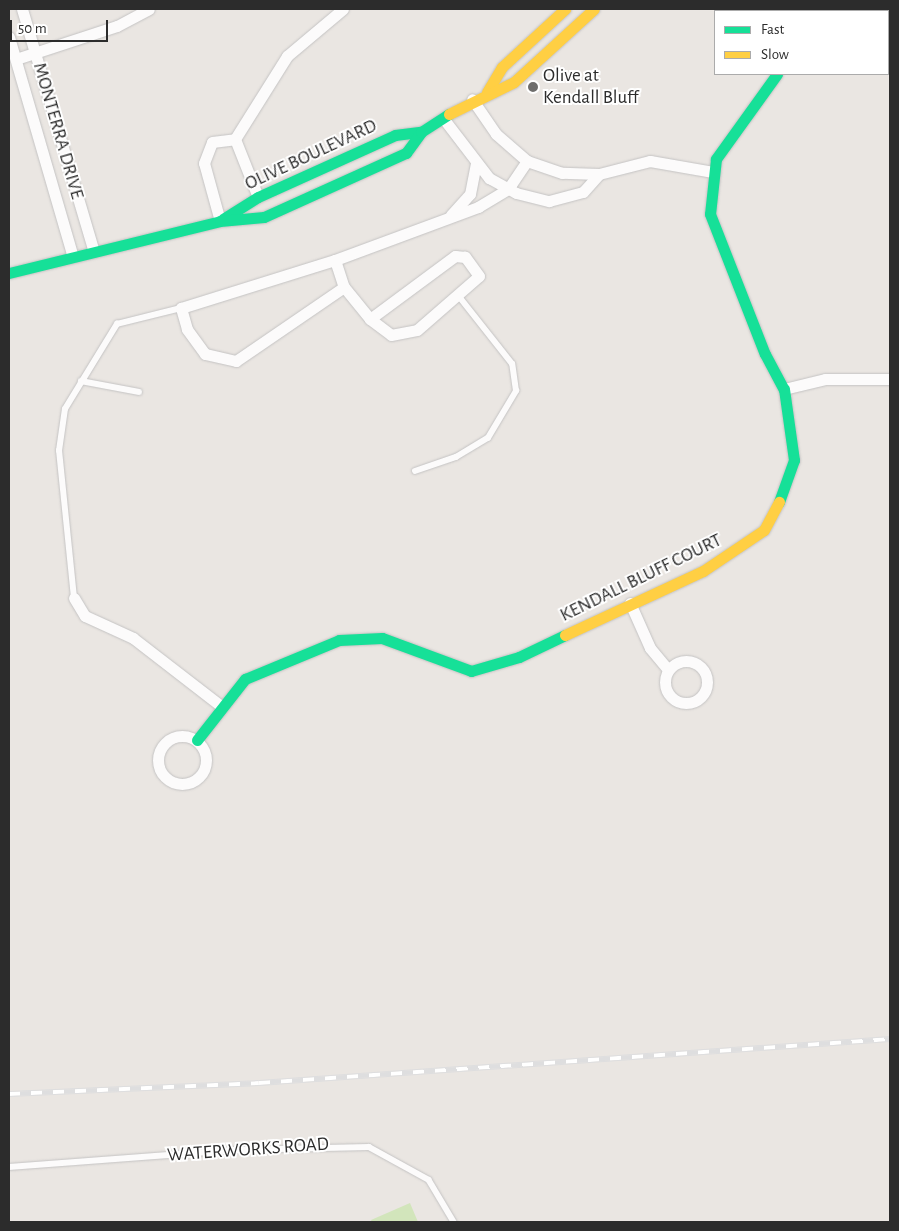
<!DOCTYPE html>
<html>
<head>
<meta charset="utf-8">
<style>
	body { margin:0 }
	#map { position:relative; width:899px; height:1231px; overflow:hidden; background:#eae6e2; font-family:"Alegreya Sans",sans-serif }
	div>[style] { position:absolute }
	.green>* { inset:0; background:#d2e5bb }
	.roads { filter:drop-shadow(0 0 1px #c4c3c3) drop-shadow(0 0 1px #c4c3c3) }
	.lane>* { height:5.5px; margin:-2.75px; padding:0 2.75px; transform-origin:2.75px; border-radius:2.75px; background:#fcfbfb }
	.street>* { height:11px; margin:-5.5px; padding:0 5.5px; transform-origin:5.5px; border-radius:5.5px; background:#fcfbfb }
	.street>.ring { margin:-5.5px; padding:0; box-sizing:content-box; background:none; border:11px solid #fcfbfb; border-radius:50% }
	.fast>* { height:11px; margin:-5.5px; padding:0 5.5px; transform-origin:5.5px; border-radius:5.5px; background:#16e098 }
	.slow>* { height:11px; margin:-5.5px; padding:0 5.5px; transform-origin:5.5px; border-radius:5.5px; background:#ffcf43 }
	.rail>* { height:5.5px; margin-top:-2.75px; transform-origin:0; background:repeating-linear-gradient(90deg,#fff 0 11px,#dededf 0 22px); box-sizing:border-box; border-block:1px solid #dededf }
	.dots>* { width:14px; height:14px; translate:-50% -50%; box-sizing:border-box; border:2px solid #fff; border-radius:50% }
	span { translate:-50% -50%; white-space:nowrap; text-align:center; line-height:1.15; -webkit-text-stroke:4px #fff; paint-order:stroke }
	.poi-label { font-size:19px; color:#2c2c2c }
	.left { translate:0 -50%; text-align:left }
	.street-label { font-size:19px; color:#2c2c2c }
	.frame { position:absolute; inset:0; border:10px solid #2c2c2c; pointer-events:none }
	.legend { position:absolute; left:714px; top:10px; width:175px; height:65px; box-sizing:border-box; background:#fff; border:1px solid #ababab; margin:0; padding:6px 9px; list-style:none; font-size:15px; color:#2c2c2c }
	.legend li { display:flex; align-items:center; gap:10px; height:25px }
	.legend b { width:25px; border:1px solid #ababab }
	.scale { position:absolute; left:10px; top:20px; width:98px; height:22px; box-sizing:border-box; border:2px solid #2c2c2c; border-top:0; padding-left:6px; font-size:15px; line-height:18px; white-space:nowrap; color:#2c2c2c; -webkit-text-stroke:4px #fff; paint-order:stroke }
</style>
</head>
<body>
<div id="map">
	<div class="green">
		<i style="clip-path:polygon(410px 1203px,418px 1222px,372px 1222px,371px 1220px)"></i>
	</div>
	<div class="roads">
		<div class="lane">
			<i style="left:81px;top:381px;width:59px;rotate:10.7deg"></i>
			<i style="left:415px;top:471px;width:43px;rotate:-18.9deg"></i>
			<i style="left:456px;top:457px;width:37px;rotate:-31deg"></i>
			<i style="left:488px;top:438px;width:55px;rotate:-59.2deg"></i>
			<i style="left:516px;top:391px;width:27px;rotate:-98deg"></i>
			<i style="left:512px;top:364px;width:85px;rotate:-128.3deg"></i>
			<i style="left:74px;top:598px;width:148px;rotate:-95.8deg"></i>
			<i style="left:59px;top:451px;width:42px;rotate:-81.9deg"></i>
			<i style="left:65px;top:409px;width:100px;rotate:-58.5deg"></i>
			<i style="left:117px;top:324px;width:66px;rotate:-14deg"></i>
			<i style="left:9px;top:1167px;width:226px;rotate:-4.3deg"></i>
			<i style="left:234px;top:1150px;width:135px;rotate:-1.3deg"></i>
			<i style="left:369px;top:1147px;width:68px;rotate:28.8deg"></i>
			<i style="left:429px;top:1180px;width:49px;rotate:59.2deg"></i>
		</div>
		<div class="street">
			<i style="left:22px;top:9px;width:253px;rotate:73.5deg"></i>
			<i style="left:820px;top:11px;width:2px;rotate:-63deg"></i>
			<i style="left:9px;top:37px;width:229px;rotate:73.8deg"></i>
			<i style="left:16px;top:59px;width:106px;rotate:-18.1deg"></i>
			<i style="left:117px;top:26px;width:36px;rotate:-28deg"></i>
			<i style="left:443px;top:118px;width:76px;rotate:52.5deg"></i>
			<i style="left:489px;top:178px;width:31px;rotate:29deg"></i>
			<i style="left:516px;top:193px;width:34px;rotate:14deg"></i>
			<i style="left:549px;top:201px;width:35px;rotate:-15deg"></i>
			<i style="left:583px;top:192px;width:24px;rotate:-48deg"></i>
			<i style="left:599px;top:174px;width:37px;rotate:-178deg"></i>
			<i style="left:562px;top:173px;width:37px;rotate:-161deg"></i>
			<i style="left:527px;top:161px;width:41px;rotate:-138.9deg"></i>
			<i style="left:496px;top:134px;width:42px;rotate:-124.4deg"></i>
			<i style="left:235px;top:139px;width:98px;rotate:-57.9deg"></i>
			<i style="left:287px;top:56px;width:73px;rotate:-40deg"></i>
			<i style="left:599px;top:174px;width:53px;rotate:-14.3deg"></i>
			<i style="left:650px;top:161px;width:64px;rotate:9.9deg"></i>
			<i style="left:451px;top:215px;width:28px;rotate:-48deg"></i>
			<i style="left:470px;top:194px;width:32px;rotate:-79deg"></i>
			<i style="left:220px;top:221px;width:60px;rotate:-105.4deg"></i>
			<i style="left:204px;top:163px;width:22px;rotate:-69deg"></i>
			<i style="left:212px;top:142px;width:23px;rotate:-7deg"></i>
			<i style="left:235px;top:139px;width:62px;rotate:68.4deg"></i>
			<i style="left:335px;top:260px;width:28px;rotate:72deg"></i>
			<i style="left:344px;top:287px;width:41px;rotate:50.9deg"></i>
			<i style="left:370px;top:319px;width:26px;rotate:37deg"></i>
			<i style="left:391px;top:335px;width:26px;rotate:-11deg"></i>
			<i style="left:417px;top:330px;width:82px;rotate:-41.1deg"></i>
			<i style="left:479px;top:276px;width:24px;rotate:-126deg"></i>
			<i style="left:465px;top:257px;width:10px;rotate:-174deg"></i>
			<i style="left:455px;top:256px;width:106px;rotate:143.5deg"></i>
			<i style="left:344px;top:287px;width:131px;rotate:145.6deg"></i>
			<i style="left:236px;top:361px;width:32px;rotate:-167deg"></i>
			<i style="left:205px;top:354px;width:31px;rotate:-126deg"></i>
			<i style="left:187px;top:329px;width:22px;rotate:-106deg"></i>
			<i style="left:181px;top:308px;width:161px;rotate:-17.3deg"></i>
			<i style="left:335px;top:260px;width:153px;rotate:-20.3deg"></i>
			<i style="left:478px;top:207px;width:35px;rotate:-31deg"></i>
			<i style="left:508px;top:189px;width:34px;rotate:-56deg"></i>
			<i style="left:784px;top:389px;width:42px;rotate:-13.7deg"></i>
			<i style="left:825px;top:379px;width:65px"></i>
			<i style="left:74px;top:598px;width:21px;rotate:59deg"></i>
			<i style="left:85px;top:616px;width:53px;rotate:24.6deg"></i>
			<i style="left:133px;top:638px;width:111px;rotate:37.7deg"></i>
			<i style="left:630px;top:603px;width:49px;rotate:66deg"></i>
			<i style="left:650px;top:648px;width:26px;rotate:50deg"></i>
			<i class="ring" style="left:665px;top:661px;width:31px;height:31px"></i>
			<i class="ring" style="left:158px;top:736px;width:37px;height:37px"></i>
		</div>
		<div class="fast">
			<i style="left:777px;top:74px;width:105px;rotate:125.7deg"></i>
			<i style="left:716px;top:159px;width:55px;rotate:96.2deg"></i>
			<i style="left:710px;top:214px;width:150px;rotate:68.6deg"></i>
			<i style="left:765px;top:354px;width:40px;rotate:62deg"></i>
			<i style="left:784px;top:389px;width:72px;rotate:82deg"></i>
			<i style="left:794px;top:460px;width:45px;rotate:109.7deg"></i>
			<i style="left:223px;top:219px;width:41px;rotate:-32.2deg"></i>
			<i style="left:258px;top:197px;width:150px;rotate:-24.3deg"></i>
			<i style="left:395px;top:135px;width:26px;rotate:-7deg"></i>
			<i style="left:9px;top:273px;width:217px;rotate:-13.8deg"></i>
			<i style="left:220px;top:221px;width:44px;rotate:-5.2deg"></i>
			<i style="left:264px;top:217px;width:156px;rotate:-24.3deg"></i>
			<i style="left:406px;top:153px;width:26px;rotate:-54deg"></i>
			<i style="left:421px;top:132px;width:33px;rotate:-33deg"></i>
			<i style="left:197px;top:740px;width:78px;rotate:-51.8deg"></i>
			<i style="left:245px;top:679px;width:102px;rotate:-22.5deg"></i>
			<i style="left:339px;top:640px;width:43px;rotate:-2.7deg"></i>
			<i style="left:382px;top:638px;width:95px;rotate:20.3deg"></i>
			<i style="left:471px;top:671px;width:50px;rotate:-16.3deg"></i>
			<i style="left:519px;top:657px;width:51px;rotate:-25.6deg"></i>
		</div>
		<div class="slow">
			<i style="left:487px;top:92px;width:29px;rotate:-59deg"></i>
			<i style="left:502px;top:67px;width:86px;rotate:-42.6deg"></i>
			<i style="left:449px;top:114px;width:72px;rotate:-26.2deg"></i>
			<i style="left:514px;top:82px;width:108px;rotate:-42.4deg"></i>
			<i style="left:565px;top:635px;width:152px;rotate:-24.9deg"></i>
			<i style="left:703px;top:571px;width:73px;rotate:-33.9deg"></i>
			<i style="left:764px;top:530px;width:32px;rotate:-62deg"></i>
		</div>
	</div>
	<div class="rail">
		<i style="left:9px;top:1094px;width:250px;rotate:-2.5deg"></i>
		<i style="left:259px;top:1083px;width:633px;rotate:-3.99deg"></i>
	</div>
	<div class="dots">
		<i style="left:533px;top:87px;background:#6e6d6c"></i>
	</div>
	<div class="poi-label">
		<span class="left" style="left:543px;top:87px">Olive at<br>Kendall Bluff</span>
	</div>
	<div class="street-label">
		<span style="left:58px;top:131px;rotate:74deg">MONTERRA DRIVE</span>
		<span style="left:311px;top:155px;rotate:-25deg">OLIVE BOULEVARD</span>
		<span style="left:641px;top:578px;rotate:-26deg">KENDALL BLUFF COURT</span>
		<span style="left:248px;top:1150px;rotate:-4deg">WATERWORKS ROAD</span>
	</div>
	<div class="frame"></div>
	<ul class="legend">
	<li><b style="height:6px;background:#16e098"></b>Fast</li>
	<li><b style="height:6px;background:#ffcf43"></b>Slow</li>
	</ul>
	<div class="scale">50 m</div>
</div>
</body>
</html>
